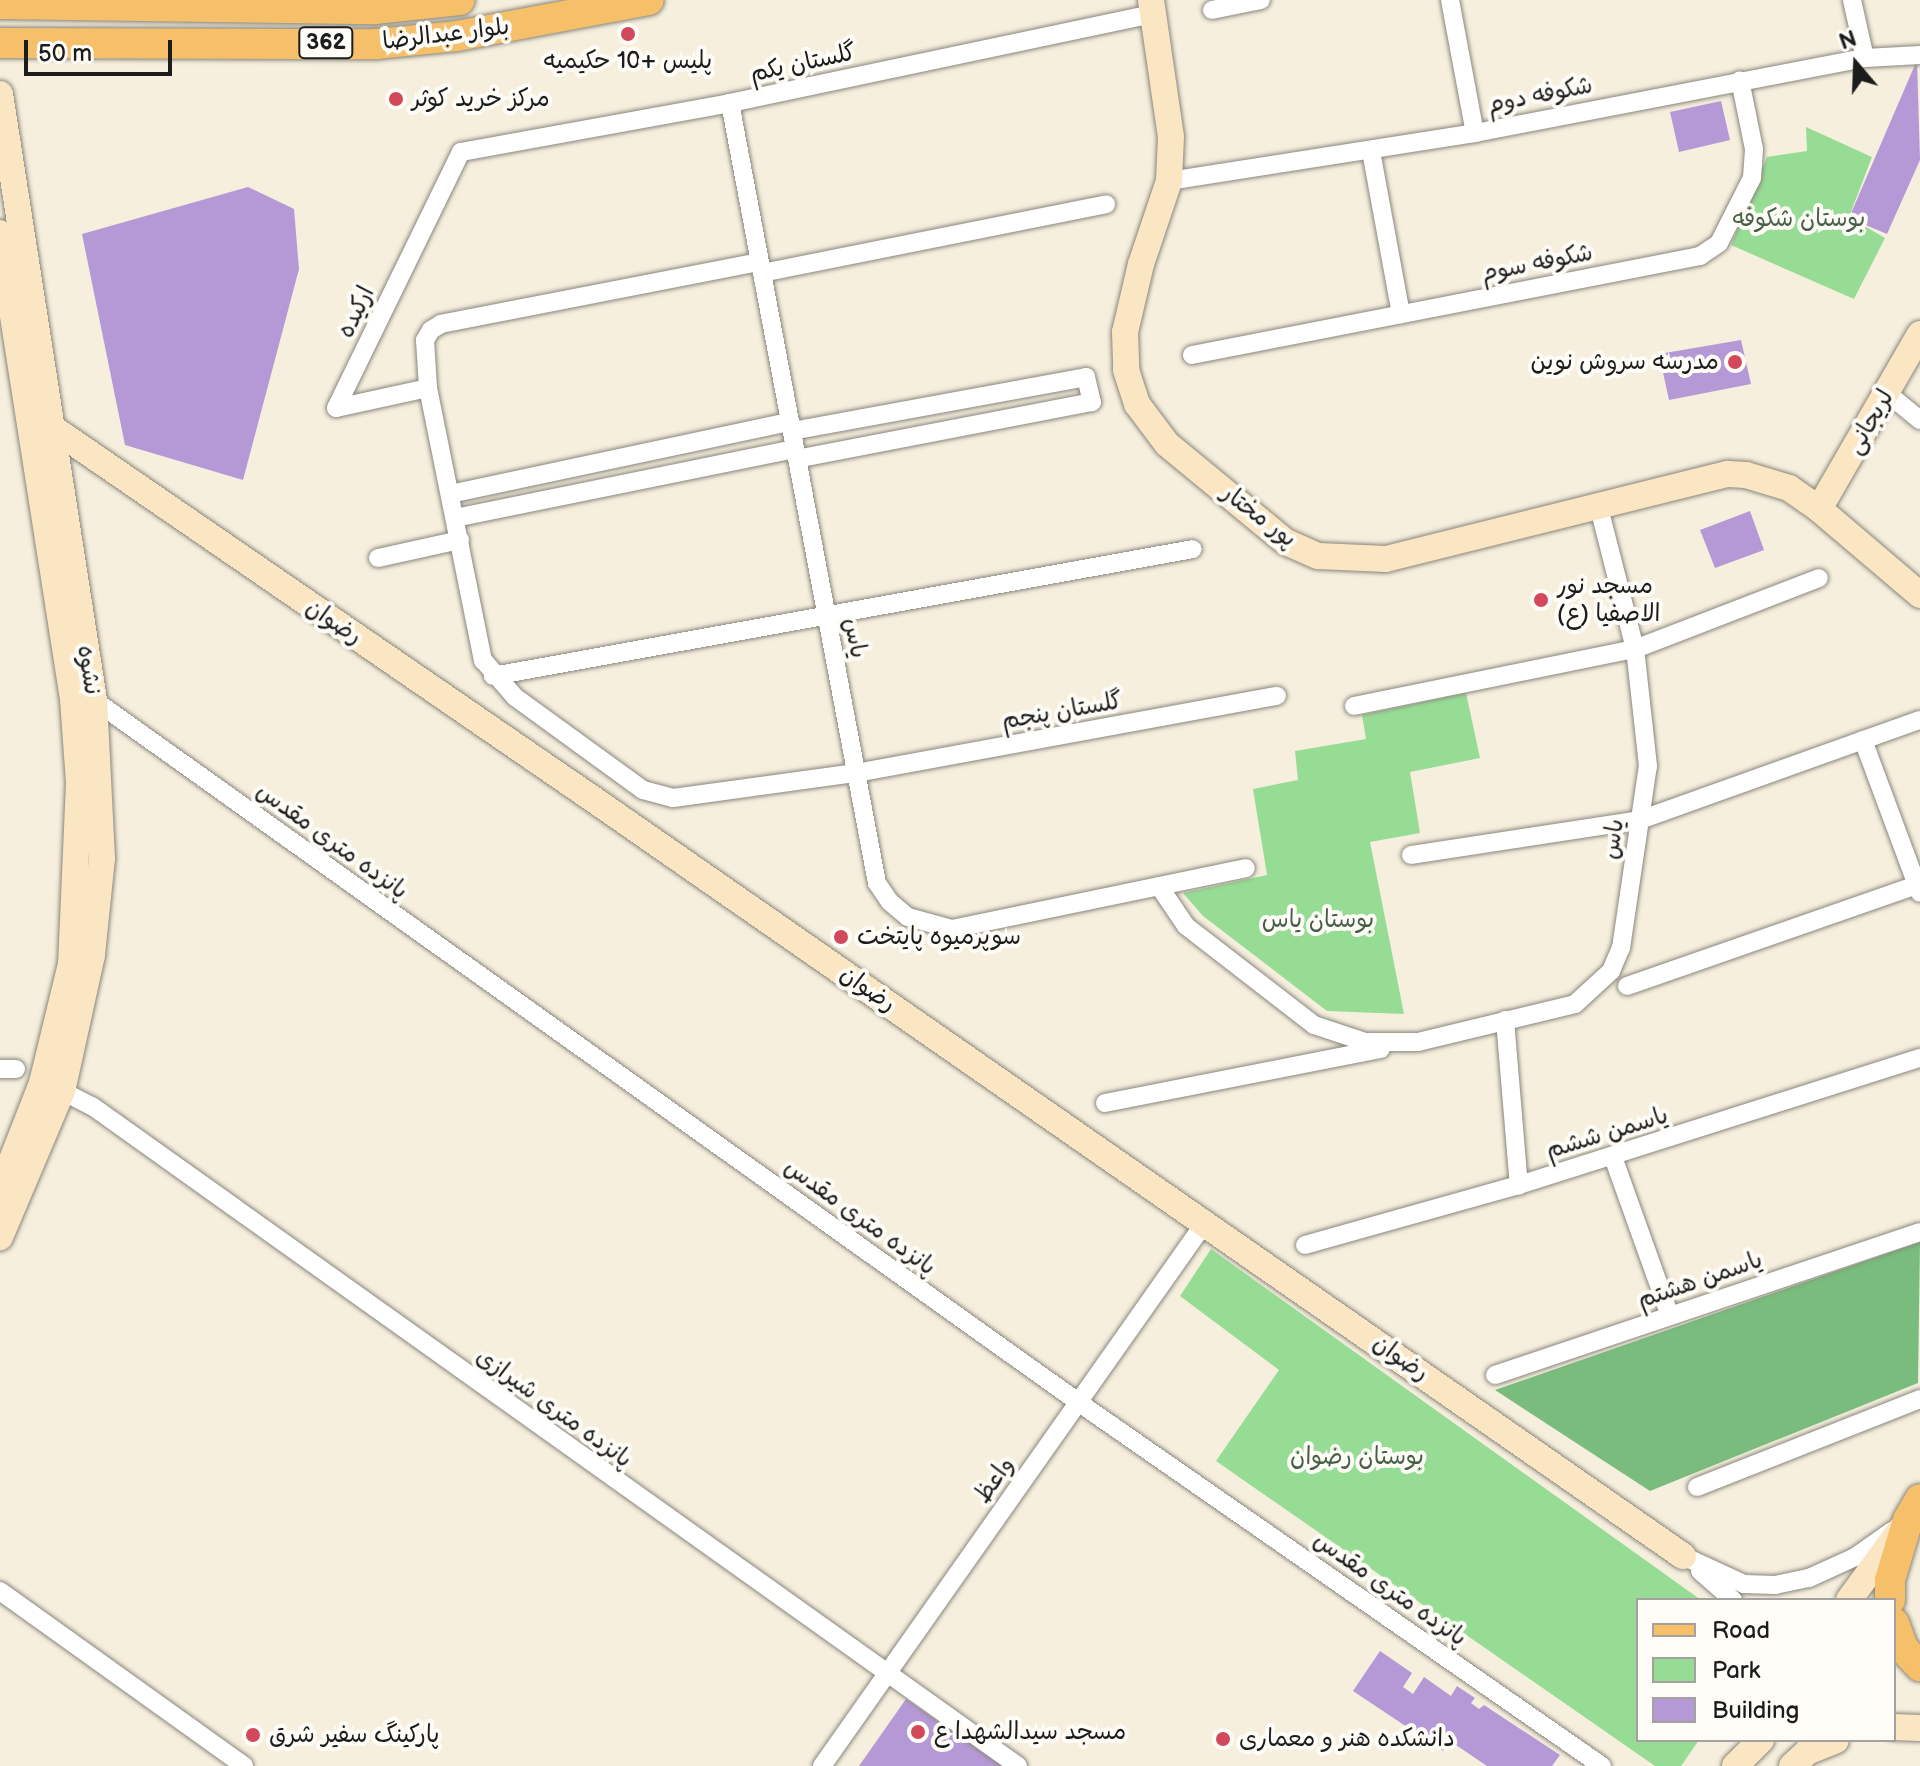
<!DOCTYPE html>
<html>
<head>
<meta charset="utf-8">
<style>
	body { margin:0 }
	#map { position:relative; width:1920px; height:1766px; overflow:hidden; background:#f6efde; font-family:"Balsamiq Sans","Playpen Sans Arabic",sans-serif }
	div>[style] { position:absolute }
	.green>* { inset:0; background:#97dc95 }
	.forest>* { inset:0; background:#79bc7e }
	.building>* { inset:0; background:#b599d7 }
	.roads { filter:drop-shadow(0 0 2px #89867d) drop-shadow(0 0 2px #89867d) }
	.street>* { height:18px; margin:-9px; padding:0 9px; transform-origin:9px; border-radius:9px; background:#fff }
	.secondary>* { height:26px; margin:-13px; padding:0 13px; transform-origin:13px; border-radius:13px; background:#fbe6c4 }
	.primary>* { height:30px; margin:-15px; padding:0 15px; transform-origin:15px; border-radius:15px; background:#f6c06b }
	.dots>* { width:22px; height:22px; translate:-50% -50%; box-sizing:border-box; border:4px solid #fdfcf7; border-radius:50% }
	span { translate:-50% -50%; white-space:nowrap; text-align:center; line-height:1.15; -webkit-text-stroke:8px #fdfcf7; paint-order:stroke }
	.shield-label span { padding:2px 6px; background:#fdfcf7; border:2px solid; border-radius:6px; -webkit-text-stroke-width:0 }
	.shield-label { font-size:22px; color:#1c1c1c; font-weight:700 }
	.street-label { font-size:24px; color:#1c1c1c }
	.poi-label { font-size:24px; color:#1c1c1c }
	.left { translate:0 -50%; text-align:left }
	.right { translate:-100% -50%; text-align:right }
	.park-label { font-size:24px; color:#475f46 }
	.legend { position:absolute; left:1636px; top:1598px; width:260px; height:144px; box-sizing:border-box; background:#fdfcf7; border:2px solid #a3a29f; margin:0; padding:10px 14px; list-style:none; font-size:24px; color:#1c1c1c }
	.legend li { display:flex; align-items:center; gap:16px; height:40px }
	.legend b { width:40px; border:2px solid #a3a29f }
	.north { position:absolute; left:1816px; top:24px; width:80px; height:80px; -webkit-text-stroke:6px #fdfcf7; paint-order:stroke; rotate:341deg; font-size:22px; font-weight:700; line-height:32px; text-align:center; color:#1c1c1c }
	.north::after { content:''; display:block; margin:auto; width:28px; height:36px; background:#1c1c1c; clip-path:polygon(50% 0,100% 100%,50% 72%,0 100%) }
	.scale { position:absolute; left:24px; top:40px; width:148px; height:36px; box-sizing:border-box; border:4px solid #1c1c1c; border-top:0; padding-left:10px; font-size:24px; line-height:28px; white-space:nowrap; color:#1c1c1c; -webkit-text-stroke:6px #fdfcf7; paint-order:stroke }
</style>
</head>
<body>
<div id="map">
	<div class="green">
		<i style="clip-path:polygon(1806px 127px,1872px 157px,1849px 217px,1885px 238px,1854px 299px,1731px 245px,1767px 157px,1807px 151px)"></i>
		<i style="clip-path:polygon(1466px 693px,1480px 758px,1410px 772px,1420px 833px,1370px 842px,1404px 1014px,1327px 1011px,1203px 916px,1183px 893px,1267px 875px,1253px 789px,1298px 780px,1295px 751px,1366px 739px,1362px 715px)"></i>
		<i style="clip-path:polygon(1211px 1249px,1701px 1600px,1638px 1600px,1638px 1740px,1699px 1740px,1681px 1766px,1655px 1766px,1216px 1461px,1279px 1370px,1180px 1296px)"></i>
	</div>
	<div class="forest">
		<i style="clip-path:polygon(1920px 1242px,1918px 1383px,1650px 1491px,1495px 1390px)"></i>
	</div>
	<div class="building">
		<i style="clip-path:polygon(1917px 60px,1920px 160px,1887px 234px,1849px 218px)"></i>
		<i style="clip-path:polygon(1721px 101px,1730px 140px,1679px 152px,1670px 112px)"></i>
		<i style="clip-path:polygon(248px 187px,294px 209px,299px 269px,243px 480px,125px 445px,82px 234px)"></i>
		<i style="clip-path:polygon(1741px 340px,1751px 384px,1669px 400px,1659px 354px)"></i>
		<i style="clip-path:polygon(1750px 511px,1764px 550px,1715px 568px,1700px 530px)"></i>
		<i style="clip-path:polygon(1380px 1651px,1412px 1673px,1403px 1687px,1413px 1694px,1424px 1677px,1451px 1696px,1457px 1686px,1475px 1698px,1471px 1703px,1479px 1709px,1484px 1705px,1560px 1755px,1552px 1766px,1487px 1766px,1450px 1741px,1443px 1751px,1353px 1691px)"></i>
		<i style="clip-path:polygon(906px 1699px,1002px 1766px,859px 1766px)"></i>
	</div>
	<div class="roads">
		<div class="street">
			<i style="left:1450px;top:0;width:135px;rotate:79.4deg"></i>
			<i style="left:1852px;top:0;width:59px;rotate:77.4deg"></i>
			<i style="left:1212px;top:10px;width:50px;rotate:-11.5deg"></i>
			<i style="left:730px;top:103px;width:794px;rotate:79.33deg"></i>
			<i style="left:877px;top:883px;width:23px;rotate:56deg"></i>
			<i style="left:890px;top:902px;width:23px;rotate:40deg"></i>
			<i style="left:908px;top:917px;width:46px;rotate:15.3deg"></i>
			<i style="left:952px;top:929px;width:300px;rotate:-11.7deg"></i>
			<i style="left:1371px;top:151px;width:166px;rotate:79.6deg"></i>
			<i style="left:1169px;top:181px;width:310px;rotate:-8.9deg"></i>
			<i style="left:1475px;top:133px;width:397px;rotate:-10.9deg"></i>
			<i style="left:1865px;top:58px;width:55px;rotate:-3.1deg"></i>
			<i style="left:759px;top:262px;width:324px;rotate:169deg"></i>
			<i style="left:441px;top:324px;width:12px;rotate:149deg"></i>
			<i style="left:431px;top:330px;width:12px;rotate:121deg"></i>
			<i style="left:425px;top:340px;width:48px;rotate:86.4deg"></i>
			<i style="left:428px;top:388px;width:278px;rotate:78.6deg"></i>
			<i style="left:483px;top:660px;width:49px;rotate:49.1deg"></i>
			<i style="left:515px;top:697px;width:158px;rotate:36deg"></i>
			<i style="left:643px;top:790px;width:31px;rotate:15deg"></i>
			<i style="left:673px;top:798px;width:185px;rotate:-7.8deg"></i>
			<i style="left:856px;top:773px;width:428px;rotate:-10.4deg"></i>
			<i style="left:762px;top:273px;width:351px;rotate:-11.3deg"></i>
			<i style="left:1192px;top:355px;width:518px;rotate:-11.03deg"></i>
			<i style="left:1700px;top:256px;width:23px;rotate:-34deg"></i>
			<i style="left:1719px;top:243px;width:73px;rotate:-63.1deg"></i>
			<i style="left:1752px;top:178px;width:29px;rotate:-86deg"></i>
			<i style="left:1754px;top:149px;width:70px;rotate:-101.5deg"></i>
			<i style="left:428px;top:388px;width:94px;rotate:167.7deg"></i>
			<i style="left:336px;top:408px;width:285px;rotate:-64deg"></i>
			<i style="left:461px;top:152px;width:273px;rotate:-10.3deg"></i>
			<i style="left:730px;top:103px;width:433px;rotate:-11.9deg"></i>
			<i style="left:1887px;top:393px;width:43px;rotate:39.3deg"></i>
			<i style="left:792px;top:431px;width:299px;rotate:-10.4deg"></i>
			<i style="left:1086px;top:377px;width:26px;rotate:77deg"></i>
			<i style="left:1092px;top:402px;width:300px;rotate:169.1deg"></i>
			<i style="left:450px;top:494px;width:348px;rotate:-12deg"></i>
			<i style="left:455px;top:518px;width:347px;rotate:-11.5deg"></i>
			<i style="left:378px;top:558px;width:84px;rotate:-12.4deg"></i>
			<i style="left:493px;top:676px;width:711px;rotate:-10.28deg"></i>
			<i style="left:94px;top:700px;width:1209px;rotate:35.5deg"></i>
			<i style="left:1078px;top:1402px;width:638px;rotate:34.79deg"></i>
			<i style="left:1354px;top:706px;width:287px;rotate:-11.5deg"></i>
			<i style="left:1635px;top:649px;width:197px;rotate:-21.1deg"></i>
			<i style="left:1863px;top:740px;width:163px;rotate:69.6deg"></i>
			<i style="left:1411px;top:855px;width:232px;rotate:-8.7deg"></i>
			<i style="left:1640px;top:820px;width:297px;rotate:-19.7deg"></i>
			<i style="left:1159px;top:886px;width:48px;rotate:56deg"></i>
			<i style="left:1186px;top:926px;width:162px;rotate:37.7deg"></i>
			<i style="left:1314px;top:1025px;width:54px;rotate:18.4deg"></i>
			<i style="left:1365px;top:1042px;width:53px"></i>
			<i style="left:1418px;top:1042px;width:162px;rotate:-13.6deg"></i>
			<i style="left:1575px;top:1004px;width:49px;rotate:-42.5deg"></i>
			<i style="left:1611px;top:971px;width:25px;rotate:-67deg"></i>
			<i style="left:1621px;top:948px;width:184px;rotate:-81.6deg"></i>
			<i style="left:1648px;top:766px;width:118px;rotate:-96.3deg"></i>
			<i style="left:1635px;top:649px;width:146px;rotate:-104.3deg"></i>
			<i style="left:1627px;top:986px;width:310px;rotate:-19.2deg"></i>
			<i style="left:1505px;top:1020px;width:166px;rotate:85.2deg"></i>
			<i style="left:0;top:1069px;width:16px"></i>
			<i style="left:62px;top:1091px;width:34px;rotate:27deg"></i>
			<i style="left:92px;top:1106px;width:1137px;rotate:35.48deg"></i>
			<i style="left:1105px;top:1103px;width:281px;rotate:-11.1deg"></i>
			<i style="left:1613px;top:1157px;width:169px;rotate:70.3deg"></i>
			<i style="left:1305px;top:1245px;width:222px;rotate:-15.7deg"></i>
			<i style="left:1519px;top:1185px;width:421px;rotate:-17.6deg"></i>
			<i style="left:1495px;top:1375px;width:448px;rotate:-18.6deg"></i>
			<i style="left:1697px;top:1487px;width:240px;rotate:-21.5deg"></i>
			<i style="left:1683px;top:1556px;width:67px;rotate:24.7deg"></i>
			<i style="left:1744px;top:1584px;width:31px;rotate:2deg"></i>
			<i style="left:1775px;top:1585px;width:35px;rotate:-12deg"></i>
			<i style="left:1809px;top:1578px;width:51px;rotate:-24.5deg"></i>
			<i style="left:1855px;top:1557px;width:45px;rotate:-35.1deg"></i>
			<i style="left:1700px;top:1571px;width:44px;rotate:41.3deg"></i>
			<i style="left:0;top:1591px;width:300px;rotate:35.6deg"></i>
			<i style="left:822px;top:1766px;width:667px;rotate:-54.83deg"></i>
		</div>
		<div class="secondary">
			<i style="left:1151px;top:0;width:138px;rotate:81.7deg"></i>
			<i style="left:1171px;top:137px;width:44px;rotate:92.6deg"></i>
			<i style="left:1169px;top:181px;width:88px;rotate:108.6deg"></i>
			<i style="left:1141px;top:264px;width:70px;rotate:103.2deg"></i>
			<i style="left:1125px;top:332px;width:38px;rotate:88deg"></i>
			<i style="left:1126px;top:370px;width:36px;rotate:72deg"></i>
			<i style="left:1137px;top:404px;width:50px;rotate:53.1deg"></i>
			<i style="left:1167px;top:444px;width:154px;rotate:39.5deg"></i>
			<i style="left:1286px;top:542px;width:35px;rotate:24deg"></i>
			<i style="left:1318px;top:556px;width:68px;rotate:2.5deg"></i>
			<i style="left:1386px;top:559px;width:352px;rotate:-14deg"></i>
			<i style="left:1728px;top:474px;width:18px;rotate:3deg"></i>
			<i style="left:1746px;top:475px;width:45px;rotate:16.8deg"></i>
			<i style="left:1789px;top:488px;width:37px;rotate:35deg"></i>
			<i style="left:1819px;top:509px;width:133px;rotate:40.4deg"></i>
			<i style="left:0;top:94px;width:613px;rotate:81.18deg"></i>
			<i style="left:94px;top:700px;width:158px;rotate:87.1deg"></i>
			<i style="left:102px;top:858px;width:98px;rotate:95.9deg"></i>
			<i style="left:92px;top:955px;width:139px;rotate:102.4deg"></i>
			<i style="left:62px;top:1091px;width:159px;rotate:113deg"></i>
			<i style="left:0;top:233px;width:472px;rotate:81.1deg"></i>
			<i style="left:73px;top:699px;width:84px;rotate:85.9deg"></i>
			<i style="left:79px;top:783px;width:181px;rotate:92.5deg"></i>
			<i style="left:71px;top:964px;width:122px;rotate:103.7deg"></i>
			<i style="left:42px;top:1083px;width:115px;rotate:111.4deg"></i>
			<i style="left:30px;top:423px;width:21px;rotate:11deg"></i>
			<i style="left:51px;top:427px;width:670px;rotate:34.47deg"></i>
			<i style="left:603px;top:806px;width:1315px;rotate:34.78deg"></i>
			<i style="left:1819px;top:509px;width:202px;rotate:-60deg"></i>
			<i style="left:1849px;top:1600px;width:88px;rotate:-53.8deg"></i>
			<i style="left:1894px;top:1727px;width:26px;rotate:2deg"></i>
			<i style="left:1735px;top:1766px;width:37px;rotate:-45deg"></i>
			<i style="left:1792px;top:1766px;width:21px;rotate:-43deg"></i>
			<i style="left:1807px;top:1752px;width:31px;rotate:-22deg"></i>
		</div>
		<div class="primary">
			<i style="left:0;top:4px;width:374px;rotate:0.8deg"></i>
			<i style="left:374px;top:9px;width:86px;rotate:-6deg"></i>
			<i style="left:0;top:43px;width:376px;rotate:0.2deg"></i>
			<i style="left:376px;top:44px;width:81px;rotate:-5.6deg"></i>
			<i style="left:457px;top:36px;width:195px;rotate:-10.6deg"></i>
			<i style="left:1890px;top:1600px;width:20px;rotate:-90deg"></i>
			<i style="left:1890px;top:1580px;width:63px;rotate:-73.3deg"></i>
			<i style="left:1908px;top:1520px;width:24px;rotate:-60deg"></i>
			<i style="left:1894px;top:1623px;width:27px;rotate:70deg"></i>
			<i style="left:1903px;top:1648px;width:25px;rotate:47deg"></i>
		</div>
	</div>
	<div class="dots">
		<i style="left:628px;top:34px;background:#d1495b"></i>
		<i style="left:396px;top:99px;background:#d1495b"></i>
		<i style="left:1735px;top:362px;background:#d1495b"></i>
		<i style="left:1541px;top:600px;background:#d1495b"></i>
		<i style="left:841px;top:937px;background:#d1495b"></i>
		<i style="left:918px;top:1732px;background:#d1495b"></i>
		<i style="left:253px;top:1735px;background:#d1495b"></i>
		<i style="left:1223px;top:1739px;background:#d1495b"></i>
	</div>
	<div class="shield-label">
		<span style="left:326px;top:43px">362</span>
	</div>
	<div class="street-label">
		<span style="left:446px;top:34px;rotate:-7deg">بلوار عبدالرضا</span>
		<span style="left:803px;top:63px;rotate:-12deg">گلستان یکم</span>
		<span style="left:1540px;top:95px;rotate:-11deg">شکوفه دوم</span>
		<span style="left:1537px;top:263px;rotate:-11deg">شکوفه سوم</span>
		<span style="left:356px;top:312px;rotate:-64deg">ارکیده</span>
		<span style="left:1870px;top:422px;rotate:-60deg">لریجانی</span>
		<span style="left:1259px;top:516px;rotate:37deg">پور مختار</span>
		<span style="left:334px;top:622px;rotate:34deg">رضوان</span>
		<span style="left:855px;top:638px;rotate:79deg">یاس</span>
		<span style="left:89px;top:670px;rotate:81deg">نشوه</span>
		<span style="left:1062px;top:711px;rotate:-10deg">گلستان پنجم</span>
		<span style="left:1613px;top:839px;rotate:-81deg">یاس</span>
		<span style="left:332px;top:841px;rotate:36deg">پانزده متری مقدس</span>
		<span style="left:868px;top:989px;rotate:35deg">رضوان</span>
		<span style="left:1607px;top:1133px;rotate:-17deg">یاسمن ششم</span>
		<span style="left:860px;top:1217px;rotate:36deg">پانزده متری مقدس</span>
		<span style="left:1700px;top:1280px;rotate:-19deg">یاسمن هشتم</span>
		<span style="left:1401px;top:1358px;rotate:35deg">رضوان</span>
		<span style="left:554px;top:1408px;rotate:36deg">پانزده متری شیرازی</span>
		<span style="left:994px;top:1480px;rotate:-55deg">واعظ</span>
		<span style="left:1390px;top:1589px;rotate:35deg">پانزده متری مقدس</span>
	</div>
	<div class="poi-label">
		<span style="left:628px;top:61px">پلیس +10 حکیمیه</span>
		<span class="left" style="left:412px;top:99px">مرکز خرید کوثر</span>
		<span class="right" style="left:1719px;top:362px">مدرسه سروش نوین</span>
		<span class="left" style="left:1557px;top:600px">مسجد نور<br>الاصفیا (ع)</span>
		<span class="left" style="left:857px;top:937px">سوپرمیوه پایتخت</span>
		<span class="left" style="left:934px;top:1732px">مسجد سیدالشهدا ع</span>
		<span class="left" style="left:269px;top:1735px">پارکینگ سفیر شرق</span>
		<span class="left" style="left:1239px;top:1739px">دانشکده هنر و معماری</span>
	</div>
	<div class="park-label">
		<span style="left:1799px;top:219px">بوستان شکوفه</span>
		<span style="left:1318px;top:920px">بوستان یاس</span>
		<span style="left:1357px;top:1457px">بوستان رضوان</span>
	</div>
	<ul class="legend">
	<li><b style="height:10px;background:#f6c06b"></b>Road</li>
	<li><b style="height:22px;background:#97dc95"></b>Park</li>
	<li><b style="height:22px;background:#b599d7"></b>Building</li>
	</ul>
	<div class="north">N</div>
	<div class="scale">50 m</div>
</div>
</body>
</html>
